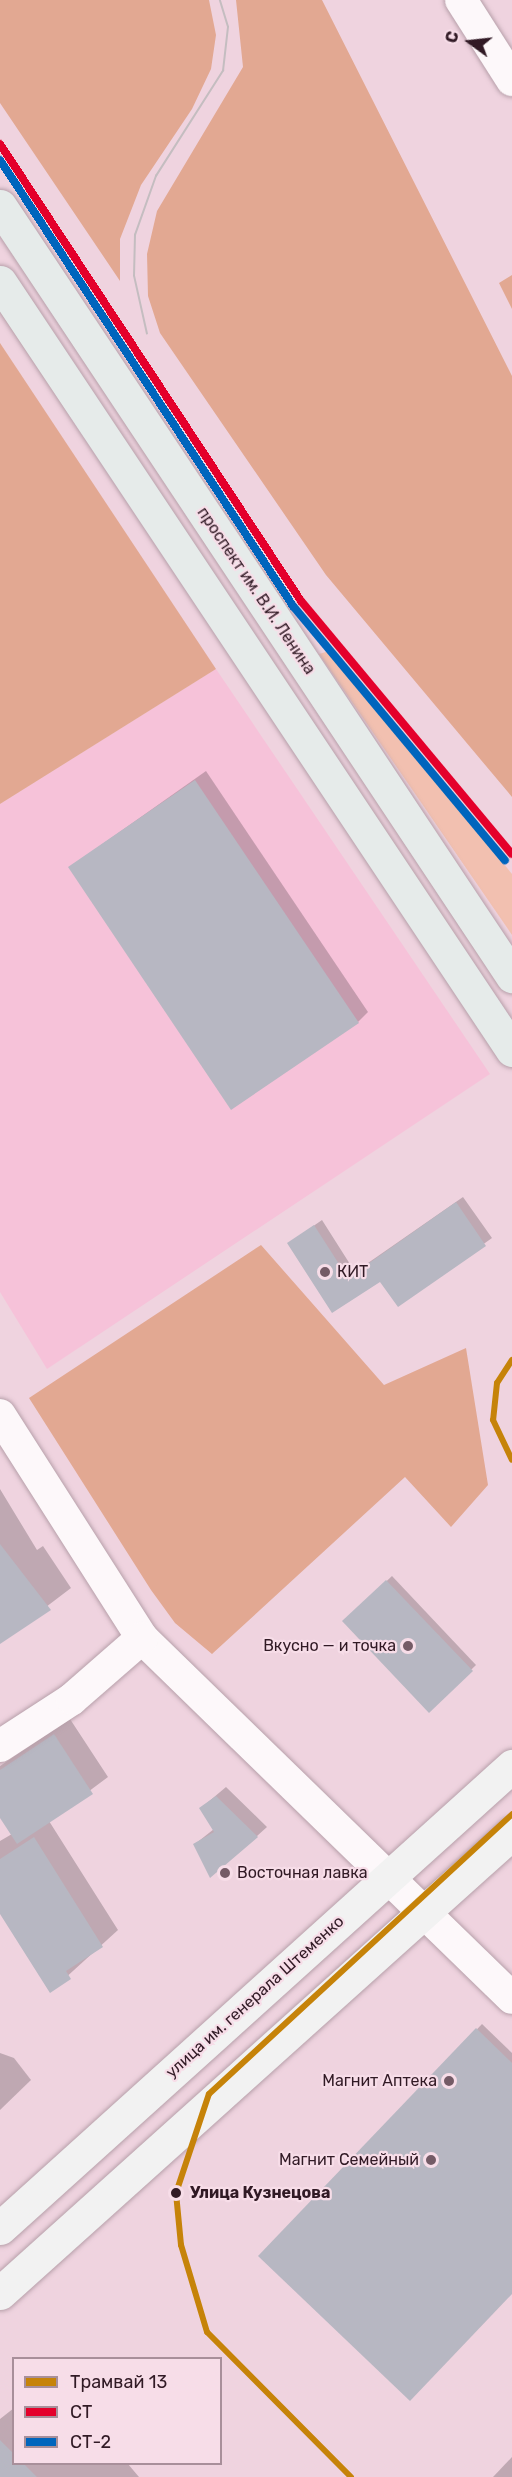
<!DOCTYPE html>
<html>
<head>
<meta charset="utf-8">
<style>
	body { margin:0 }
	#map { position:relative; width:512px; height:2477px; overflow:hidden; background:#efd3df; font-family:Rubik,sans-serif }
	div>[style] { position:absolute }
	.built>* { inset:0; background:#f6c2d9 }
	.green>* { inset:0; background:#f2c0b0 }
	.forest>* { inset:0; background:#e2a892 }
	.shadow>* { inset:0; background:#0003 }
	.building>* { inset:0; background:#b7b7c2 }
	.roads { filter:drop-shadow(0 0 2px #b7a0aa) drop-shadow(0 0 2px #b7a0aa) }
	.street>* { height:32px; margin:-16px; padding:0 16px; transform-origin:16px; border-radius:16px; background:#fdf8fa }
	.secondary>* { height:33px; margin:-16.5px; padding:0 16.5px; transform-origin:16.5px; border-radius:16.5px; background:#f2f2f2 }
	.primary>* { height:33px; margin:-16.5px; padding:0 16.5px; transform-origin:16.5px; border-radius:16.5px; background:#e6ebea }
	.tram>* { height:1.5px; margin:-0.75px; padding:0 0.75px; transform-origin:0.75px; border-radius:0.75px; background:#c4bdc0 }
	.rail-1>* { height:8px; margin:-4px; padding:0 4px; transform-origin:4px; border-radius:4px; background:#e4002b }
	.rail-2>* { height:8px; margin:-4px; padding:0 4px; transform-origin:4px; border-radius:4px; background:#0065bd }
	.tram-1>* { height:6px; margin:-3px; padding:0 3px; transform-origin:3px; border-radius:3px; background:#c68309 }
	.dots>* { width:16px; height:16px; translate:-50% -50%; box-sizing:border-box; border:3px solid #f7dde8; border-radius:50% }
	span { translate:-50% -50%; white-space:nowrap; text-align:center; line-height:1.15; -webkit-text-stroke:4.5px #f7dde8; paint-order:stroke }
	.street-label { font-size:16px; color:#311a25 }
	.poi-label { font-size:16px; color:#311a25 }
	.left { translate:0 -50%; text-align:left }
	.right { translate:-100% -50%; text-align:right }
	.stop-label { font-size:16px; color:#311a25; font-weight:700 }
	.legend { position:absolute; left:12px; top:2357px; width:210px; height:108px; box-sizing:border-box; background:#f7dde8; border:2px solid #a88f9a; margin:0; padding:8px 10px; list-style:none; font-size:18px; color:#311a25 }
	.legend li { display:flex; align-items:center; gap:12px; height:30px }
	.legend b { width:30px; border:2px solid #a88f9a }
	.north { position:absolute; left:440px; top:12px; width:60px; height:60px; -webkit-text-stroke:4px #f7dde8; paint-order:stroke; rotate:285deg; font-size:16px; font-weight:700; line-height:24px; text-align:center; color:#311a25 }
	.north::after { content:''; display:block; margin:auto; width:21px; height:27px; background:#311a25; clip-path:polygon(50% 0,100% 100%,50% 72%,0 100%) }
</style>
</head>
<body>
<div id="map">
	<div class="built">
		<i style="clip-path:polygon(216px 669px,490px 1074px,47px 1369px,0 1292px,0 804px)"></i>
	</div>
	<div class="green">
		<i style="clip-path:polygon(329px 651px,512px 874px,512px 935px,319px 654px)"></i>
	</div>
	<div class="forest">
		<i style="clip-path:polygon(0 0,209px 0,216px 35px,211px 69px,192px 109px,141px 185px,120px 239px,120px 281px,0 103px)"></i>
		<i style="clip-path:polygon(236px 0,322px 0,512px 376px,512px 797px,326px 575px,160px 333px,148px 296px,147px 254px,157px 211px,243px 67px)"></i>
		<i style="clip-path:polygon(512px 275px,512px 309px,499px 283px)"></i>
		<i style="clip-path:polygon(0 343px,216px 669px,0 804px)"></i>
		<i style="clip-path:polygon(261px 1245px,384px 1385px,466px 1348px,488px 1485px,451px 1527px,405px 1477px,212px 1654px,175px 1623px,151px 1590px,29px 1398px)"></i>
	</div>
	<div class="shadow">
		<i style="clip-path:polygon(206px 771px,368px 1012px,358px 1022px,70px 867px)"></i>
		<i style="clip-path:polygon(463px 1197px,492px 1238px,398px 1305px,381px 1280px,333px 1311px,289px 1243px,322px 1220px,355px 1272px)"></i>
		<i style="clip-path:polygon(0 1489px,37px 1550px,43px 1546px,71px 1588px,0 1642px)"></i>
		<i style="clip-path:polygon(392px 1576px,476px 1665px,429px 1711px,344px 1621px)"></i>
		<i style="clip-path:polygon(70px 1719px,108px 1777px,49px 1821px,118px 1930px,51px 1991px,0 1911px,0 1841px,12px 1834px,0 1816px,0 1766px)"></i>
		<i style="clip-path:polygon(226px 1787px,267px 1827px,257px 1836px,195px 1844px,214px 1829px,201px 1808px)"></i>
		<i style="clip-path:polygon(482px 2024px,512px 2053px,512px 2292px,261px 2256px)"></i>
		<i style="clip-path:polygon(0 2053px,14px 2058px,31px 2080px,0 2110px)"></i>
		<i style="clip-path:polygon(14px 2408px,14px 2464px,128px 2464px,139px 2477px,0 2477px,0 2419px)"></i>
		<i style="clip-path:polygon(512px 2457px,512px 2477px,493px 2477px)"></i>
	</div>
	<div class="building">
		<i style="clip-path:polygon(195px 780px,359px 1023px,231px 1110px,68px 867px)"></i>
		<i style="clip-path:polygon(456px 1202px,486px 1246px,398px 1307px,380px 1282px,332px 1313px,287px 1243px,314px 1225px,348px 1278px)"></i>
		<i style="clip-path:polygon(0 1544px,51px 1610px,0 1644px)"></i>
		<i style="clip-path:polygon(386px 1580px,473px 1671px,429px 1713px,342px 1621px)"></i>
		<i style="clip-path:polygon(54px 1734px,93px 1794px,17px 1844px,0 1818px,0 1770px)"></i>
		<i style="clip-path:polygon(216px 1796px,258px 1837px,210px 1878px,193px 1844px,214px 1832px,199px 1808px)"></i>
		<i style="clip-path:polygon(34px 1837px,103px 1947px,66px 1971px,71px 1979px,50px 1993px,0 1914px,0 1859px)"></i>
		<i style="clip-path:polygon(476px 2028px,512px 2063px,512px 2294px,410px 2401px,258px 2256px)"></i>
		<i style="clip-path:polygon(0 2440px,14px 2454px,14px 2463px,23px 2463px,37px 2477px,0 2477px)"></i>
	</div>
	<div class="roads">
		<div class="street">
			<i style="left:461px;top:0;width:95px;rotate:57.5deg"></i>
			<i style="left:0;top:1415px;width:264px;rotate:57.5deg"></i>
			<i style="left:142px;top:1638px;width:516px;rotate:44.22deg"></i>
			<i style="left:0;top:1746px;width:86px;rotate:-33.1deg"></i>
			<i style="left:72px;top:1699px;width:93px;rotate:-41.1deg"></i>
		</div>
		<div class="secondary">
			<i style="left:0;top:2228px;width:690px;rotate:-42.06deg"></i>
			<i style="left:0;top:2293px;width:688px;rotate:-41.94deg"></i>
		</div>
		<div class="primary">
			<i style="left:0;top:206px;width:925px;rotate:56.38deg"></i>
			<i style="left:0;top:282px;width:923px;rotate:56.31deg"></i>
		</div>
	</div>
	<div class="tram">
		<i style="left:0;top:142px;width:4px;rotate:76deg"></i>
		<i style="left:147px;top:334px;width:59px;rotate:-102.6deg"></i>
		<i style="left:134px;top:276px;width:41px;rotate:-88.6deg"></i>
		<i style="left:135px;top:235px;width:63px;rotate:-70.4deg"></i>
		<i style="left:156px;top:176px;width:125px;rotate:-57.5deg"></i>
		<i style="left:223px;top:71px;width:44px;rotate:-83.5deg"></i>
		<i style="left:228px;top:27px;width:28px;rotate:-107deg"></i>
	</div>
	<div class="rail-1">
		<i style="left:0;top:144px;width:547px;rotate:56.63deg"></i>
		<i style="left:301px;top:601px;width:329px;rotate:50.2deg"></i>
	</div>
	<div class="rail-2">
		<i style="left:0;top:160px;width:534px;rotate:56.7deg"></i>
		<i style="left:293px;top:606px;width:331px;rotate:50.2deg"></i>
	</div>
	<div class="tram-1">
		<i style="left:512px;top:1360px;width:27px;rotate:123deg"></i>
		<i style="left:497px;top:1383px;width:37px;rotate:96deg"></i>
		<i style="left:493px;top:1420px;width:44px;rotate:64.6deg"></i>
		<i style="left:351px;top:2477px;width:204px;rotate:-134.8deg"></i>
		<i style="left:207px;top:2332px;width:91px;rotate:-106.6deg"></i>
		<i style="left:181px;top:2245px;width:52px;rotate:-95.5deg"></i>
		<i style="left:176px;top:2193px;width:104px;rotate:-71.6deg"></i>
		<i style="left:209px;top:2094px;width:413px;rotate:-42.7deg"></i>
	</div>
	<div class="dots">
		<i style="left:325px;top:1272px;background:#745b66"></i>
		<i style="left:408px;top:1646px;background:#745b66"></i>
		<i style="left:225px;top:1873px;background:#745b66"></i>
		<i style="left:449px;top:2081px;background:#745b66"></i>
		<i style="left:431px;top:2160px;background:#745b66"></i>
		<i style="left:176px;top:2193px;background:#311a25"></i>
	</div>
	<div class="street-label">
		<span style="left:256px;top:591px;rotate:56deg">проспект им. В.И. Ленина</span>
		<span style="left:255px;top:1997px;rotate:-42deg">улица им. генерала Штеменко</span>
	</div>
	<div class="poi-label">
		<span class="left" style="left:337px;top:1272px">КИТ</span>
		<span class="right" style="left:396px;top:1646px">Вкусно — и точка</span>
		<span class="left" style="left:237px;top:1873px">Восточная лавка</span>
		<span class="right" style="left:437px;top:2081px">Магнит Аптека</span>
		<span class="right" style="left:419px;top:2160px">Магнит Семейный</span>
	</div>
	<div class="stop-label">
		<span class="left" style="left:190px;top:2193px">Улица Кузнецова</span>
	</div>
	<ul class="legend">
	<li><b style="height:8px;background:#c68309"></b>Трамвай 13</li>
	<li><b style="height:8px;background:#e4002b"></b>СТ</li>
	<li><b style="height:8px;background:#0065bd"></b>СТ-2</li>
	</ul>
	<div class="north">С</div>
</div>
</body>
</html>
